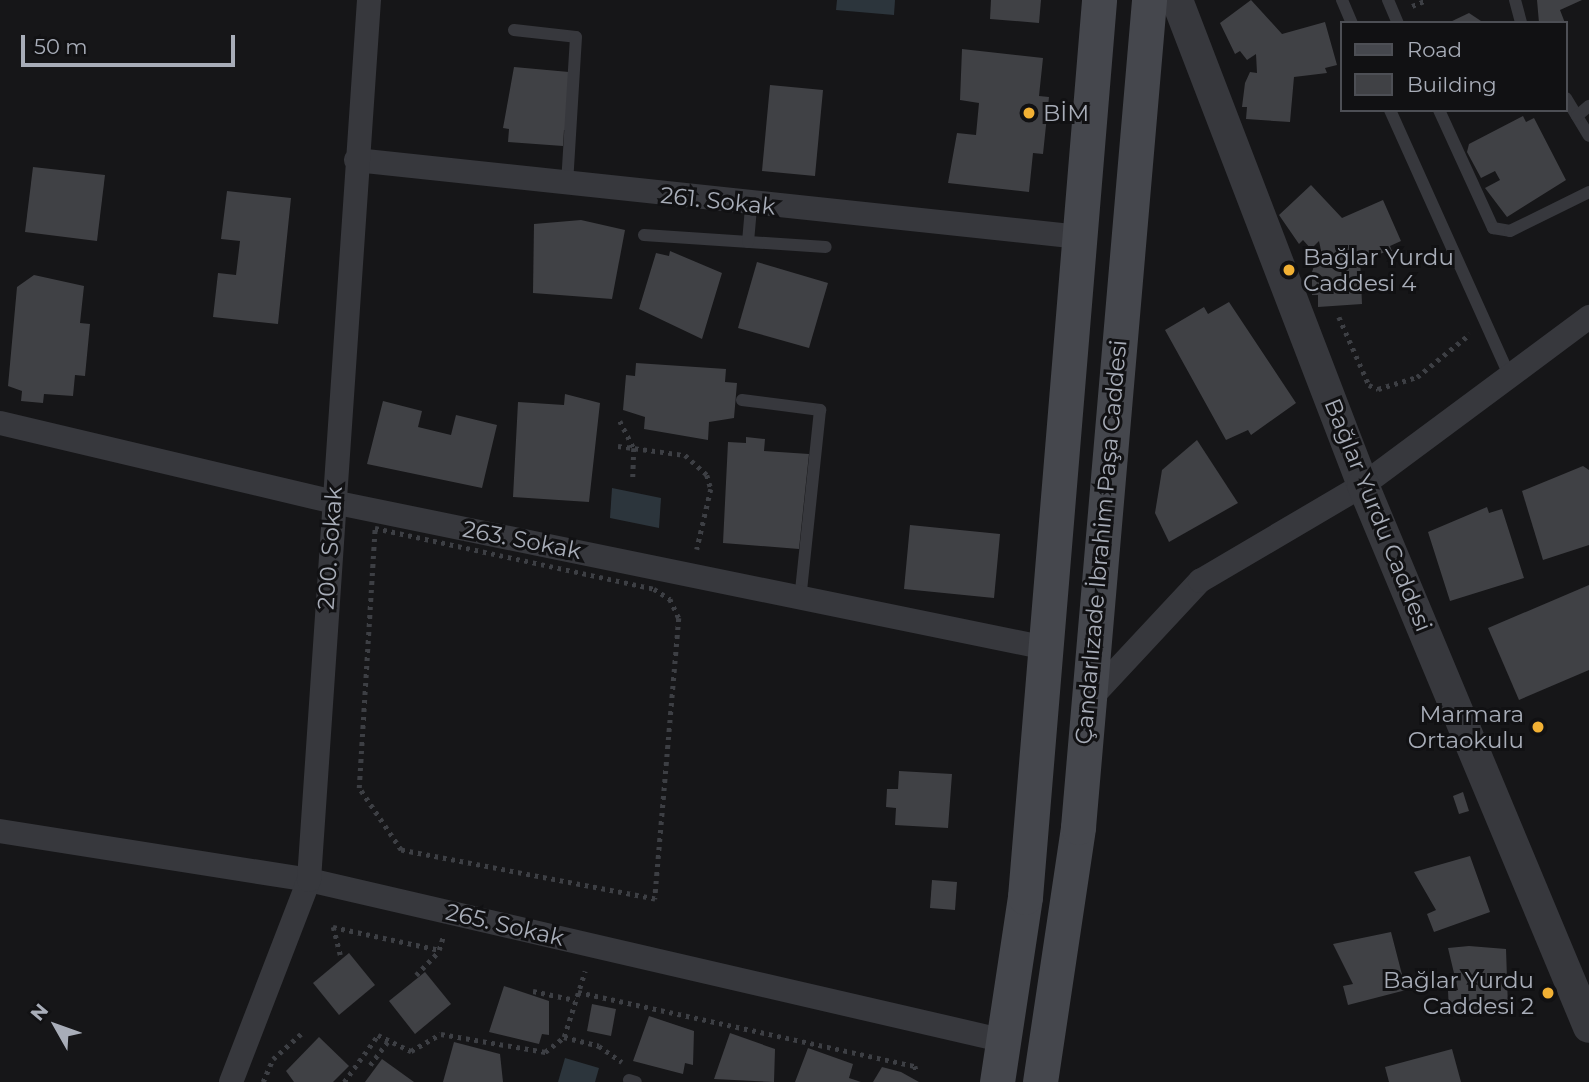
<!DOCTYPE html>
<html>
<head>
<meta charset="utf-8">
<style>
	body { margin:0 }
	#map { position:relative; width:1589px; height:1082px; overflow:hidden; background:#161618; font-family:Montserrat,sans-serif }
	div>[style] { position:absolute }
	.water>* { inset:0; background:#2c353c }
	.building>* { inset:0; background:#404145 }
	.path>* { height:4.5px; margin-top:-2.25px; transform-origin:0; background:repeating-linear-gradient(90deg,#3d3f44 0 3.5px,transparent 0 8.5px) }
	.service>* { height:12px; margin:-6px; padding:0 6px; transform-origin:6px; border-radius:6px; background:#37383d }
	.minor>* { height:24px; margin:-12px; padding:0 12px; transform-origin:12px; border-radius:12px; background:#37383d }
	.tertiary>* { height:32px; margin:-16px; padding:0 16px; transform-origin:16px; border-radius:16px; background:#37383d }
	.secondary>* { height:35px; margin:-17.5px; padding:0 17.5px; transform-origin:17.5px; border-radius:17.5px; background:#45474d }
	.dots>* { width:19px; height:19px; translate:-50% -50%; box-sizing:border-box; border:4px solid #111113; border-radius:50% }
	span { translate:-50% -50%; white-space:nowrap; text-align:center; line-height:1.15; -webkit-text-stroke:6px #111113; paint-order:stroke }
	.poi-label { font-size:23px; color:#a8adb8 }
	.left { translate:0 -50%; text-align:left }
	.right { translate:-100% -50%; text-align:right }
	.street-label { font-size:23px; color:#a8adb8 }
	.legend { position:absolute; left:1340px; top:21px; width:228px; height:91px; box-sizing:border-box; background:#111113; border:2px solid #4d4f55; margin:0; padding:9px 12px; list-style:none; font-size:21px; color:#a8adb8 }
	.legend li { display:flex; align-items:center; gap:14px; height:35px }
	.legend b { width:35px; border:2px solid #4d4f55 }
	.north { position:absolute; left:21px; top:991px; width:70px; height:70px; -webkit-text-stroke:5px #111113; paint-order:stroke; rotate:310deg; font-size:19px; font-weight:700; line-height:28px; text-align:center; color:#a8adb8 }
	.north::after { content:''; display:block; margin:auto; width:24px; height:32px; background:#a8adb8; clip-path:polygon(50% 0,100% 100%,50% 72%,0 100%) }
	.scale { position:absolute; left:21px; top:35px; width:214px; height:32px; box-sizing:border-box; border:4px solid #a8adb8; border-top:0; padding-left:9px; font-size:21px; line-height:24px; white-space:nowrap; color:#a8adb8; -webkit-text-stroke:5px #111113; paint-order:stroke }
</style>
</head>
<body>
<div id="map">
	<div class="water">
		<i style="clip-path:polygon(837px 0,895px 0,894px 15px,836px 10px)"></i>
		<i style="clip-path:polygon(612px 488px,661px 498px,659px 528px,610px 518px)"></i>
		<i style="clip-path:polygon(565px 1058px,599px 1068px,595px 1082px,558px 1082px)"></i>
	</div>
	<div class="building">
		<i style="clip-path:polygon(991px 0,1041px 0,1039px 23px,990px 19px)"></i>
		<i style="clip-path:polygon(1251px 0,1282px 34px,1325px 22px,1337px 65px,1325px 68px,1327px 73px,1294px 77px,1290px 122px,1246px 119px,1247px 107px,1242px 107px,1245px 83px,1250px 72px,1257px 73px,1256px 54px,1247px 60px,1240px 51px,1235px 54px,1220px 23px)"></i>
		<i style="clip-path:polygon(1537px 0,1582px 0,1560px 10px,1565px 23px,1539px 23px)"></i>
		<i style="clip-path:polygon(1469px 13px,1484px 23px,1448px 23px)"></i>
		<i style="clip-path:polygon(962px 49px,1043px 58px,1039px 96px,1049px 97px,1043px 154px,1033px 153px,1029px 192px,948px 183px,957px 133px,976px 135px,979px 103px,960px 100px)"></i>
		<i style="clip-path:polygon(514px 67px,569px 72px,569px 131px,564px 130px,563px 146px,508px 142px,509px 129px,503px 128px)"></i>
		<i style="clip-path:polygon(770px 85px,823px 90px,815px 176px,762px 171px)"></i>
		<i style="clip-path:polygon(1523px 116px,1526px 122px,1534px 118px,1566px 180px,1507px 217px,1485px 188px,1500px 180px,1495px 171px,1481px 178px,1467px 152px,1469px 144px)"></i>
		<i style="clip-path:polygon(33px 167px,105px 175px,97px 241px,25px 232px)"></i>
		<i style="clip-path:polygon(1311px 185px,1342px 218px,1383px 200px,1401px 241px,1390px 246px,1392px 251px,1360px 258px,1362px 304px,1318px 307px,1318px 295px,1312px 295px,1312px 272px,1316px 260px,1323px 260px,1319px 241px,1311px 249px,1303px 240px,1299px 244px,1279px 215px)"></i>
		<i style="clip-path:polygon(227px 191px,291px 198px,278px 324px,213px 317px,218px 273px,236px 275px,240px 241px,221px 239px)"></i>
		<i style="clip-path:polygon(581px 220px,625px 230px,612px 299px,533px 293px,534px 224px)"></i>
		<i style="clip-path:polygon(670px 251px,722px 273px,702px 339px,639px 309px,656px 253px,669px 256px)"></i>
		<i style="clip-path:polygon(757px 262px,828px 283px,809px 348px,738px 328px)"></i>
		<i style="clip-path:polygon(34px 275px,84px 286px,80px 323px,90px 324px,85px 376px,75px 375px,73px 396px,44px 394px,43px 403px,21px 401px,22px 391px,8px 386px,17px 287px)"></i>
		<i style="clip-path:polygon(1229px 302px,1296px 403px,1251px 435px,1248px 430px,1226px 440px,1165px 330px,1204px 307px,1208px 314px)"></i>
		<i style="clip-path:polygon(636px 363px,726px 369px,725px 382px,737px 383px,734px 418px,709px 422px,708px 440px,644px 429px,645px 417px,623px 410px,626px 375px,635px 376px)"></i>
		<i style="clip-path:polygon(565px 394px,600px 403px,589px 502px,513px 497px,518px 402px,564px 405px)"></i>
		<i style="clip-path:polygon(383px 401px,422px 411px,418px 427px,451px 435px,456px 415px,497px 425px,482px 488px,367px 464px)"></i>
		<i style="clip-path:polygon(746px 437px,765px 439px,764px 451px,809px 454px,799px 549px,723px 543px,728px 442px,746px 443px)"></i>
		<i style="clip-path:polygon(1197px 440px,1238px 503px,1169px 542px,1155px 513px,1162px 470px)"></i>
		<i style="clip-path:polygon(1583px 466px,1589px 470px,1589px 545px,1543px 560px,1522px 491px)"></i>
		<i style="clip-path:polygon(1487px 507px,1489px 513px,1502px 509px,1524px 578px,1450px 601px,1428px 532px)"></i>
		<i style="clip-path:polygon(910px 525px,1000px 534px,994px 598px,904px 589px)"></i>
		<i style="clip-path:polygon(1589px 585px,1589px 670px,1519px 700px,1488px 628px)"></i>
		<i style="clip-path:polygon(899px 771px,952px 774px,948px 828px,895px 825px,896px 808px,886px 807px,887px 789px,898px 789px)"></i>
		<i style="clip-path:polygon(1463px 792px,1469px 811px,1459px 814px,1453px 796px)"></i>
		<i style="clip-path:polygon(1470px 856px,1490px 912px,1434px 932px,1427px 914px,1436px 910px,1414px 872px)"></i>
		<i style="clip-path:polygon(932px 880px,957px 882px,955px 910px,930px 908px)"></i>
		<i style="clip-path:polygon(1391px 932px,1406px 990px,1348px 1005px,1343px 986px,1353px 984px,1333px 944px)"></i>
		<i style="clip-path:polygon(1469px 946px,1506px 949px,1508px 1008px,1449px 1011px,1448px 991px,1458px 990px,1448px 948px)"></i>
		<i style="clip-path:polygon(349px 953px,375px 985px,339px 1015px,313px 983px)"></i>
		<i style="clip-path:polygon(425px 972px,451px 1004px,415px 1034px,389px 1001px)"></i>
		<i style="clip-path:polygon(504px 986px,549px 1001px,549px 1035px,542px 1034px,539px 1044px,489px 1032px)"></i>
		<i style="clip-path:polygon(592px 1004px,616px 1009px,611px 1036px,587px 1031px)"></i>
		<i style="clip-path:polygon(649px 1016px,694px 1031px,693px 1065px,685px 1063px,683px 1074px,633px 1061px)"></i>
		<i style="clip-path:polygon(730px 1033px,775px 1049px,774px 1082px,714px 1079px)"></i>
		<i style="clip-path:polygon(319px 1037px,349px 1066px,333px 1082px,294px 1082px,286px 1071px)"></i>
		<i style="clip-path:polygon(454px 1042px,500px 1054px,503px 1082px,443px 1082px)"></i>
		<i style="clip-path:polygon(808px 1048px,853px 1064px,849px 1078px,861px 1082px,795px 1082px)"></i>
		<i style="clip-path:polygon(1452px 1049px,1461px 1082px,1389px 1082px,1385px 1067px)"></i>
		<i style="clip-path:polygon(382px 1059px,414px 1082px,365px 1082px)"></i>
		<i style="clip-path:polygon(882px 1067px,901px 1072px,919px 1082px,873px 1082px)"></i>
	</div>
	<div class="path">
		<i style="left:1412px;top:6px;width:16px;rotate:-22deg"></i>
		<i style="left:1339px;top:317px;width:74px;rotate:66.2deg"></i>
		<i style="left:1369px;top:385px;width:10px;rotate:24deg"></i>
		<i style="left:1378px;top:389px;width:41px;rotate:-17.1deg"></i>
		<i style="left:1417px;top:377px;width:68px;rotate:-39.1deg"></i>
		<i style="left:620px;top:421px;width:30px;rotate:63deg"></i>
		<i style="left:634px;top:448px;width:32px;rotate:92deg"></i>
		<i style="left:618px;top:446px;width:68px;rotate:7.7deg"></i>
		<i style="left:685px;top:455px;width:30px;rotate:42deg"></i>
		<i style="left:707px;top:475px;width:15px;rotate:74deg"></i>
		<i style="left:711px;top:489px;width:62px;rotate:103.1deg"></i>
		<i style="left:375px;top:528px;width:286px;rotate:12.3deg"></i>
		<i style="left:654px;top:589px;width:19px;rotate:32deg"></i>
		<i style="left:670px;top:599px;width:21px;rotate:65deg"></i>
		<i style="left:679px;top:618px;width:282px;rotate:94.9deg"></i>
		<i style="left:655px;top:899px;width:259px;rotate:-169.1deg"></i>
		<i style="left:401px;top:850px;width:75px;rotate:-124.1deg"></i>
		<i style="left:359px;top:788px;width:260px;rotate:-86.5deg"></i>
		<i style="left:340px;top:955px;width:29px;rotate:-104deg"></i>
		<i style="left:333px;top:927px;width:108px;rotate:12.2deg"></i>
		<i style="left:439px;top:950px;width:14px;rotate:-73deg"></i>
		<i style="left:416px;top:975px;width:33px;rotate:-46deg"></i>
		<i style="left:533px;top:991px;width:43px;rotate:12.1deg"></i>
		<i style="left:578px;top:992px;width:345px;rotate:12.4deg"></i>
		<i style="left:915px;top:1066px;width:7px;rotate:74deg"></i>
		<i style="left:564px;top:1037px;width:69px;rotate:-72.3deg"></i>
		<i style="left:370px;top:1065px;width:30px;rotate:-53deg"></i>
		<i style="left:263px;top:1082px;width:25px;rotate:-67deg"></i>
		<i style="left:273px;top:1059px;width:39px;rotate:-42deg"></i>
		<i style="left:344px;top:1082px;width:58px;rotate:-54.1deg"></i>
		<i style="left:378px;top:1035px;width:37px;rotate:26deg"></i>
		<i style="left:411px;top:1051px;width:34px;rotate:-30deg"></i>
		<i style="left:441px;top:1034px;width:106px;rotate:9.8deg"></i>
		<i style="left:545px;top:1052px;width:24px;rotate:-38deg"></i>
		<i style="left:564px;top:1037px;width:36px;rotate:14deg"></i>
		<i style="left:599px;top:1046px;width:28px;rotate:35deg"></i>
	</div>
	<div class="service">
		<i style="left:1342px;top:0;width:25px;rotate:67deg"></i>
		<i style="left:1388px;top:0;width:25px;rotate:67deg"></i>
		<i style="left:1515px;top:0;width:24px;rotate:75deg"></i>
		<i style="left:514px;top:30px;width:62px;rotate:6.4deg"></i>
		<i style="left:576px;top:37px;width:148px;rotate:93.5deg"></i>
		<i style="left:1566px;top:98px;width:44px;rotate:58.8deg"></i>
		<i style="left:1390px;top:110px;width:290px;rotate:65.8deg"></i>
		<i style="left:1439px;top:110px;width:130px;rotate:65.4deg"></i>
		<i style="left:1493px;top:228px;width:17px;rotate:10deg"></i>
		<i style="left:1510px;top:231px;width:88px;rotate:-26.3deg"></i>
		<i style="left:1577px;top:116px;width:16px;rotate:-40deg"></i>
		<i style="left:644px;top:235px;width:182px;rotate:3.8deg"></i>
		<i style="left:748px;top:242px;width:37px;rotate:-85deg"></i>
		<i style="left:742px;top:400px;width:79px;rotate:7.3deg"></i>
		<i style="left:820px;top:410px;width:190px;rotate:96deg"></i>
		<i style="left:629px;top:1080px;width:7px;rotate:16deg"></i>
	</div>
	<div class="minor">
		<i style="left:356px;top:160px;width:728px;rotate:6.07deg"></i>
		<i style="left:0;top:423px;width:342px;rotate:13.3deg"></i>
		<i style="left:333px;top:502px;width:728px;rotate:11.57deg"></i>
		<i style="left:1087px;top:702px;width:166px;rotate:-47deg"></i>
		<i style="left:1200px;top:581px;width:189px;rotate:-30.5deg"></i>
		<i style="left:1363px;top:485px;width:282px;rotate:-36.6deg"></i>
		<i style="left:0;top:831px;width:313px;rotate:9deg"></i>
		<i style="left:309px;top:880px;width:714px;rotate:13.02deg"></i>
		<i style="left:231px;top:1082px;width:217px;rotate:-68.9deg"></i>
		<i style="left:309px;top:880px;width:882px;rotate:-86.1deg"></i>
	</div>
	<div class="tertiary">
		<i style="left:1177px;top:0;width:519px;rotate:69.02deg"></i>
		<i style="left:1363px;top:485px;width:587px;rotate:67.37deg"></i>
	</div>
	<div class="secondary">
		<i style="left:997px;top:1082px;width:187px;rotate:-81.4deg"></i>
		<i style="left:1025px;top:897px;width:900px;rotate:-85.28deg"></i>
		<i style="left:1040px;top:1082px;width:258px;rotate:-81.5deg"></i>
		<i style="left:1078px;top:827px;width:830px;rotate:-85.09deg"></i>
	</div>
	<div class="dots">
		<i style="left:1029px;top:113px;background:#f2b134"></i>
		<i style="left:1289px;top:270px;background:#f2b134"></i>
		<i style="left:1538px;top:727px;background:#f2b134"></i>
		<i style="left:1548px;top:993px;background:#f2b134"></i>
	</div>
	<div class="poi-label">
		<span class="left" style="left:1043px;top:113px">BİM</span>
		<span class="left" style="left:1303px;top:270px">Bağlar Yurdu<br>Caddesi 4</span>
		<span class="right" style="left:1524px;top:727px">Marmara<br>Ortaokulu</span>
		<span class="right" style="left:1534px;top:993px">Bağlar Yurdu<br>Caddesi 2</span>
	</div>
	<div class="street-label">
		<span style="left:718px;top:201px;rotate:6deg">261. Sokak</span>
		<span style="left:1378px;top:515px;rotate:68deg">Bağlar Yurdu Caddesi</span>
		<span style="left:522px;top:540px;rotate:11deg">263. Sokak</span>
		<span style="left:1101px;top:542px;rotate:-85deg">Çandarlızade İbrahim Paşa Caddesi</span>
		<span style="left:330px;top:548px;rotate:-86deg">200. Sokak</span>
		<span style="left:505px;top:925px;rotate:13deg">265. Sokak</span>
	</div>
	<ul class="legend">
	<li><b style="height:9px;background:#45474d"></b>Road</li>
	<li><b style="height:19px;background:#404145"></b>Building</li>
	</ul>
	<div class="north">N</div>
	<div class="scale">50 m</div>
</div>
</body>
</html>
